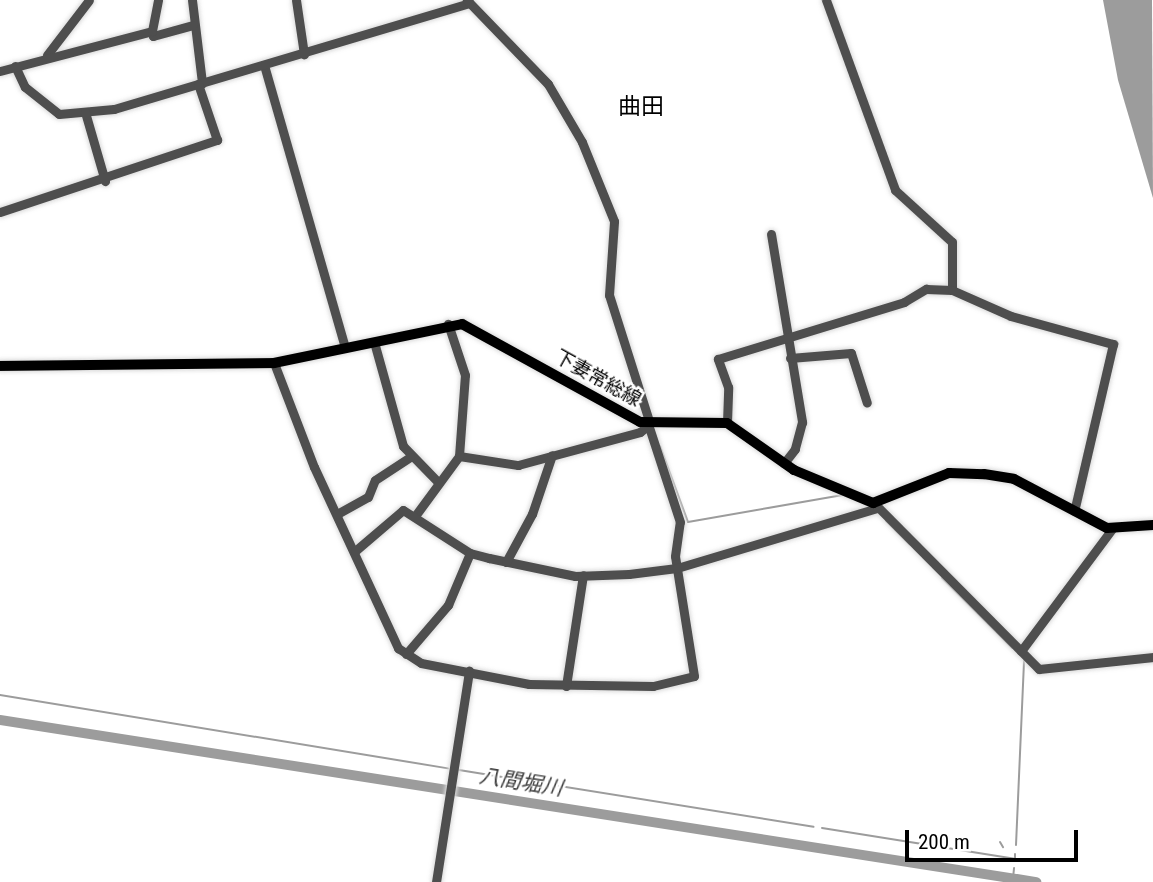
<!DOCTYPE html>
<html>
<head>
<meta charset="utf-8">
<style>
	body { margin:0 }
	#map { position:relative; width:1153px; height:882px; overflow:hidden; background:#fff; font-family:"Roboto Condensed","Noto Sans JP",sans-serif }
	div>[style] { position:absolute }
	.water>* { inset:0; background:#9c9c9c }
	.stream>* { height:2px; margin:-1px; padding:0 1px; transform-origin:1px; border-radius:1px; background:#9c9c9c }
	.river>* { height:10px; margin:-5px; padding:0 5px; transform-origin:5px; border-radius:5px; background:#9c9c9c }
	.roads { filter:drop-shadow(0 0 2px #dbdbdb) drop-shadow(0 0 2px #dbdbdb) }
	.minor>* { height:9px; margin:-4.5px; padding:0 4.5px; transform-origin:4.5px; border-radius:4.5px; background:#4e4e4e }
	.major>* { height:10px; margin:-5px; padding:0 5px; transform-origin:5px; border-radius:5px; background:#000 }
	span { translate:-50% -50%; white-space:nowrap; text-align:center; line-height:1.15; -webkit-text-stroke:5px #fff; paint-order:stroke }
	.street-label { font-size:19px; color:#000 }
	.water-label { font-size:21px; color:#3d3d3d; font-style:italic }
	.quarter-label { font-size:23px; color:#000 }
	.scale { position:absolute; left:905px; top:830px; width:173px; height:32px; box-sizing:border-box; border:4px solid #000; border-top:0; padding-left:9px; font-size:21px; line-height:24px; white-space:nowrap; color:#000; -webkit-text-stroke:5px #fff; paint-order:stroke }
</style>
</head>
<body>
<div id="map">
	<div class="water">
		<i style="clip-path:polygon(1103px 0,1152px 0,1153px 198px,1118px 80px)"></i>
	</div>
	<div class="stream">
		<i style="left:660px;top:446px;width:81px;rotate:69.8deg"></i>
		<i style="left:688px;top:522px;width:157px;rotate:-9.9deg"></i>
		<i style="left:886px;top:521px;width:33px;rotate:45deg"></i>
		<i style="left:942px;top:578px;width:99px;rotate:45deg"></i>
		<i style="left:0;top:695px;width:454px;rotate:9.3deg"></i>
		<i style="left:459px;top:770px;width:359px;rotate:9.1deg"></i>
		<i style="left:822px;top:828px;width:195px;rotate:9.1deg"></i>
		<i style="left:1015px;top:859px;width:5px;rotate:-90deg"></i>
		<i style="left:1000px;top:842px;width:6px;rotate:59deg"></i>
		<i style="left:1016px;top:845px;width:186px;rotate:-87.5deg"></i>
		<i style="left:1013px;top:878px;width:10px;rotate:-84deg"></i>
	</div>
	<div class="river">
		<i style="left:0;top:720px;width:1049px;rotate:8.89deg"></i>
	</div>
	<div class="roads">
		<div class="minor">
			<i style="left:192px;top:0;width:84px;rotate:83.1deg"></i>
			<i style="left:296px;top:0;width:55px;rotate:81.6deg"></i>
			<i style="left:826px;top:0;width:202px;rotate:70deg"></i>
			<i style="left:895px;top:190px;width:77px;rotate:42.4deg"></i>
			<i style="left:952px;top:242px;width:48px;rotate:90deg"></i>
			<i style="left:152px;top:31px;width:5px;rotate:79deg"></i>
			<i style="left:153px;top:36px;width:41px;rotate:-15.4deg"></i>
			<i style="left:47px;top:55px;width:69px;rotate:-52.6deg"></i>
			<i style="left:264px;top:65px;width:294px;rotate:74deg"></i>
			<i style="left:15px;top:66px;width:23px;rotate:65deg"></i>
			<i style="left:25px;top:87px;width:43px;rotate:38.5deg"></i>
			<i style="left:59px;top:114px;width:55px;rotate:-5.2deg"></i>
			<i style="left:114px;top:109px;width:371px;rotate:-16.6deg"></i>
			<i style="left:0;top:71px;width:157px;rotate:-14.7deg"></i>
			<i style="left:152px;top:31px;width:32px;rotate:-79deg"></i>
			<i style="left:85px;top:112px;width:72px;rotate:73.8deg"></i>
			<i style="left:0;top:212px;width:229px;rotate:-18.4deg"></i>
			<i style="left:217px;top:140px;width:59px;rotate:-108.7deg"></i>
			<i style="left:771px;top:234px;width:191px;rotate:80.6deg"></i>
			<i style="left:802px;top:422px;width:28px;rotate:105deg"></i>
			<i style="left:795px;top:449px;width:18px;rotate:128deg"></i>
			<i style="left:374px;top:342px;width:108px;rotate:74.4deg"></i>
			<i style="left:403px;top:446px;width:50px;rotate:45.8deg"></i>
			<i style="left:790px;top:358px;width:61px;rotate:-4.7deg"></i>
			<i style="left:851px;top:353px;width:52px;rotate:72.3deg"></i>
			<i style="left:274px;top:363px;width:111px;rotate:69deg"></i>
			<i style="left:314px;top:467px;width:200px;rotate:65.1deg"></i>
			<i style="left:398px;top:648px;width:27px;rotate:33deg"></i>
			<i style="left:421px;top:663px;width:110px;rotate:11deg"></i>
			<i style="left:529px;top:684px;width:124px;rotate:0.9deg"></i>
			<i style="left:653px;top:686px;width:42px;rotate:-13.7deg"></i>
			<i style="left:694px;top:676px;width:121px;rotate:-99deg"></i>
			<i style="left:675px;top:556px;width:34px;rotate:-82deg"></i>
			<i style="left:680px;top:522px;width:100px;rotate:-108.1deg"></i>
			<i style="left:727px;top:423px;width:36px;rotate:-88deg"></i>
			<i style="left:728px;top:387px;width:30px;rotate:-110deg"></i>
			<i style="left:718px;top:359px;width:195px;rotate:-17deg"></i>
			<i style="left:904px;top:302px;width:26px;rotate:-31deg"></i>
			<i style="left:926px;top:289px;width:26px;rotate:2deg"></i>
			<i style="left:952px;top:290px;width:64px;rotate:23.8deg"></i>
			<i style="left:1011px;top:316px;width:106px;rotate:15.4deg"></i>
			<i style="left:1113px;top:344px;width:171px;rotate:103.1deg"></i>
			<i style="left:459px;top:456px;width:60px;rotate:8.7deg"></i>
			<i style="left:518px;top:465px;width:126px;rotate:-15.1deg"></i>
			<i style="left:640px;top:432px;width:13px;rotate:-39deg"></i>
			<i style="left:650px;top:424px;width:135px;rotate:-107.6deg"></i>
			<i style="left:609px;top:295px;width:74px;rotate:-86.1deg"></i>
			<i style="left:614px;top:221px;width:85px;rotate:-112.1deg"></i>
			<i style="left:582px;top:142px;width:67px;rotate:-120.4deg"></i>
			<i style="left:548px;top:84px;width:117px;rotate:-134deg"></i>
			<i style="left:876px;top:505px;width:231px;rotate:45.2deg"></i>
			<i style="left:1039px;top:669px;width:115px;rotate:-6deg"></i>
			<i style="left:337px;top:514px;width:35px;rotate:-29deg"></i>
			<i style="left:368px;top:497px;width:18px;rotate:-68deg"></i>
			<i style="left:375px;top:480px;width:42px;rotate:-33.3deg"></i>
			<i style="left:415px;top:516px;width:74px;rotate:-53.7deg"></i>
			<i style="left:459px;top:456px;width:81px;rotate:-85.8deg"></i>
			<i style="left:465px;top:375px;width:54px;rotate:-108.4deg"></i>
			<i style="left:355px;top:551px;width:63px;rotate:-40.5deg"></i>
			<i style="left:403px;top:510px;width:80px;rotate:32.7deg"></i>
			<i style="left:470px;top:553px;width:20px;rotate:15deg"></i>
			<i style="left:489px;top:558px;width:88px;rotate:11.8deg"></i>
			<i style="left:575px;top:576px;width:54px;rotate:-2.1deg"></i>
			<i style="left:629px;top:574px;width:48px;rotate:-7.1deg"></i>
			<i style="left:677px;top:568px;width:209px;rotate:-16.7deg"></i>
			<i style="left:506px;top:562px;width:55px;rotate:-61.6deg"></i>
			<i style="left:532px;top:514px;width:62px;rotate:-71.3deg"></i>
			<i style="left:1021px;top:651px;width:152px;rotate:-53.3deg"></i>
			<i style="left:406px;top:654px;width:65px;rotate:-49.4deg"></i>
			<i style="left:448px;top:605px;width:56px;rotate:-67.1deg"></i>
			<i style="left:566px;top:686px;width:112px;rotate:-81.3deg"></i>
			<i style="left:436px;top:882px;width:214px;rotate:-81.1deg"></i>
		</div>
		<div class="major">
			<i style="left:0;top:366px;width:274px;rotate:-0.6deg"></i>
			<i style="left:274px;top:363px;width:192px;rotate:-11.7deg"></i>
			<i style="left:462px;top:324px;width:203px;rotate:28.8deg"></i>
			<i style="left:640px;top:422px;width:87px;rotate:0.7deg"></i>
			<i style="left:727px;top:423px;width:82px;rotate:35deg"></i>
			<i style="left:794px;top:470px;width:86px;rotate:22.7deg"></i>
			<i style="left:873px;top:503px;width:82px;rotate:-21.5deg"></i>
			<i style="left:949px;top:473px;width:35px;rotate:2deg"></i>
			<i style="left:984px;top:474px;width:30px;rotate:9deg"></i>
			<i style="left:1014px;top:479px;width:105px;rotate:27.8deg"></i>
			<i style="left:1107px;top:528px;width:46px;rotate:-3.7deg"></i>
		</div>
	</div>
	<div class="street-label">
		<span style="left:598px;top:378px;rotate:29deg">下妻常総線</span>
	</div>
	<div class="water-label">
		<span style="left:521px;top:782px;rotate:9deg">八間堀川</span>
	</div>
	<div class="quarter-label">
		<span style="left:641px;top:107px">曲田</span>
	</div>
	<div class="scale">200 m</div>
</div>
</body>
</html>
